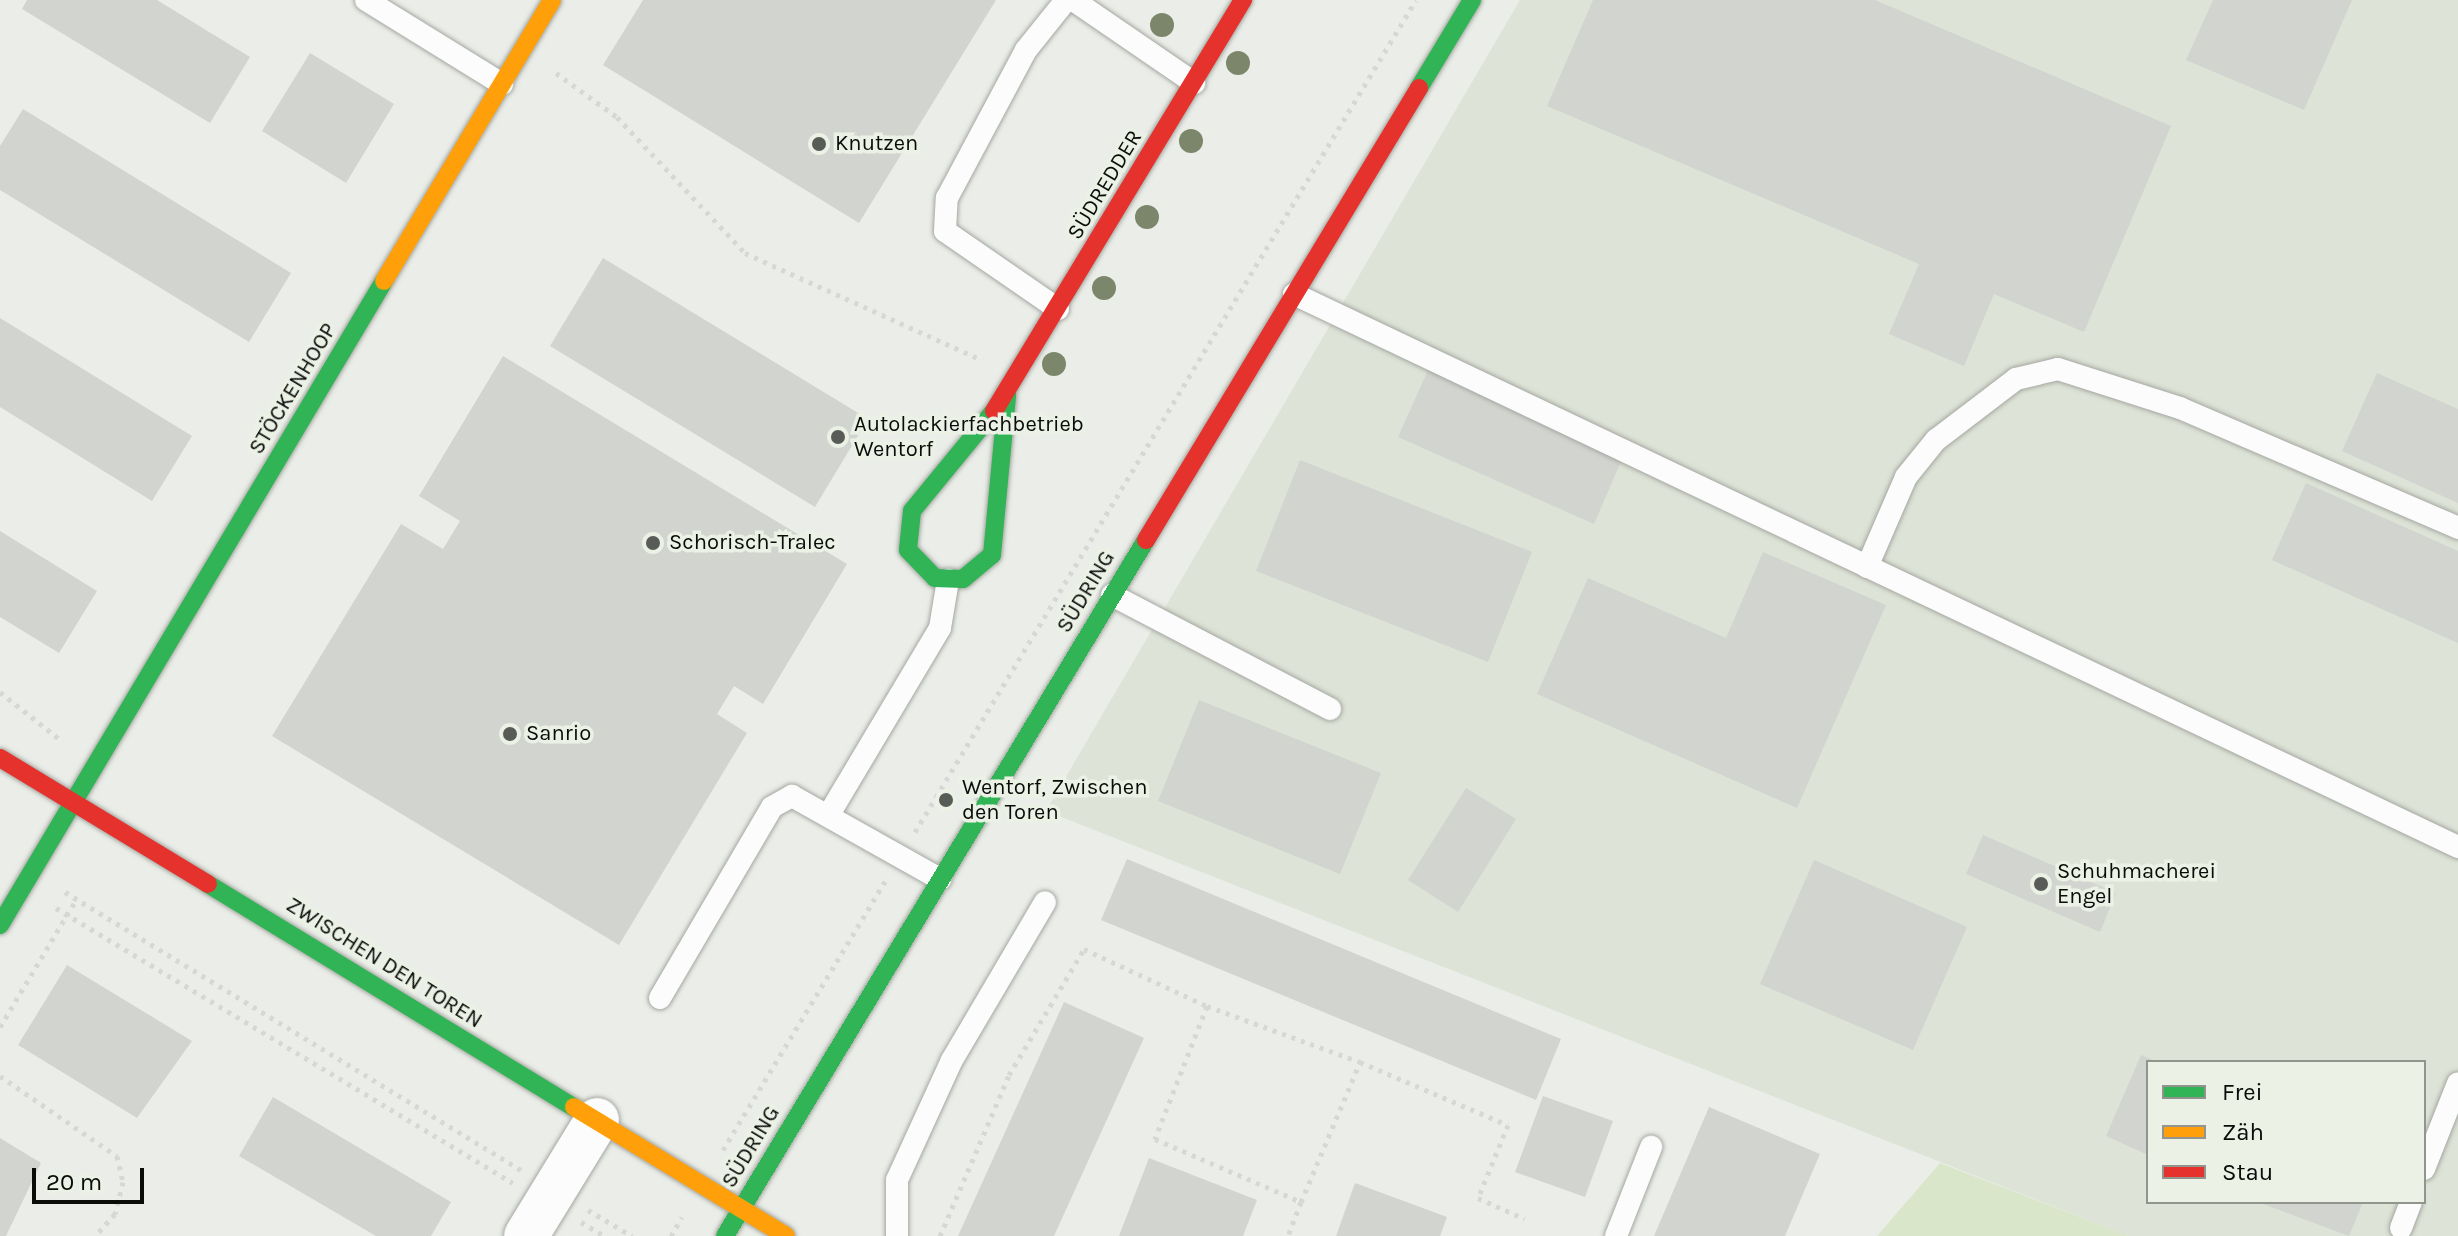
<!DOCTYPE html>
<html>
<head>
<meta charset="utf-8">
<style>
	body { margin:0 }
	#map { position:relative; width:2458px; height:1236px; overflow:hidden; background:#ebeee8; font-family:Karla,sans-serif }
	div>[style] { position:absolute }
	.built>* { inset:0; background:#dde3d6 }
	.green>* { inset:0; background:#dae6ca }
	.building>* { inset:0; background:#d2d4cf }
	.path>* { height:5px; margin-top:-2.5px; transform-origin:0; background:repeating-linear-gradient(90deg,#d7d8d6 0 4px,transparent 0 10px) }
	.roads { filter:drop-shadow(0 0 2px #a5a7a2) drop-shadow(0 0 2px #a5a7a2) }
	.lane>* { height:22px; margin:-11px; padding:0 11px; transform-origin:11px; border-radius:11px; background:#fcfcfc }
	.street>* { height:44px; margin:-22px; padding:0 22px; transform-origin:22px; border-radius:22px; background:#fcfcfc }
	.fast>* { height:18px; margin:-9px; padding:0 9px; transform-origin:9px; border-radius:9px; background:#30b455 }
	.slow>* { height:18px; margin:-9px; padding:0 9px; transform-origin:9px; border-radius:9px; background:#ff9f0a }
	.jam>* { height:18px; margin:-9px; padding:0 9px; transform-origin:9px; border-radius:9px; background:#e5322d }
	.trees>* { width:24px; height:24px; margin:-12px; border-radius:50%; background:#7c866a }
	.dots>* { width:22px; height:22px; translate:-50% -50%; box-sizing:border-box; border:4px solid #ebf1e5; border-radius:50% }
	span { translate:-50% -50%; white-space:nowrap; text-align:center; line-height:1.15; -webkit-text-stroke:7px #ebf1e5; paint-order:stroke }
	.poi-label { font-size:22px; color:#0a0c08 }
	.left { translate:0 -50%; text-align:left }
	.street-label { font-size:22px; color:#0a0c08 }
	.legend { position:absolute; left:2146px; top:1060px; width:280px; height:144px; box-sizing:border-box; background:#ebf1e5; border:2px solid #91958d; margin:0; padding:10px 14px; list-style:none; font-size:24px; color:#0a0c08 }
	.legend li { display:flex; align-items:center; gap:16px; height:40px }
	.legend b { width:40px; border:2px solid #91958d }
	.scale { position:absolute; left:32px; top:1168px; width:112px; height:36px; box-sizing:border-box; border:4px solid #0a0c08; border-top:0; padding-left:10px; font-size:24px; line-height:28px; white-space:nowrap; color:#0a0c08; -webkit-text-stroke:6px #ebf1e5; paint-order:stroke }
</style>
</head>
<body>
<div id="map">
	<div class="built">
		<i style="clip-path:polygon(evenodd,1520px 0,2458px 0,2458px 1236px,2129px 1236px,1046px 811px,1520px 0,2148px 1062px,2424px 1062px,2424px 1202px,2148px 1202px,2148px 1062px)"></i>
	</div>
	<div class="green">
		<i style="clip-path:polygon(1940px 1163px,2129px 1236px,1877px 1236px)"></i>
	</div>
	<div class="building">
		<i style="clip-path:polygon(27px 0,157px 0,250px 57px,210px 123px,22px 9px)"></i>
		<i style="clip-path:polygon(643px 0,996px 0,859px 223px,603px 65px)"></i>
		<i style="clip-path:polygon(1593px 0,1875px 0,2171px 126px,2084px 332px,1994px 294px,1964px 366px,1889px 334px,1919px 264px,1547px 106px)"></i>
		<i style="clip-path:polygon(2213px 0,2352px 0,2304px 110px,2186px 60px)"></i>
		<i style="clip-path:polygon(310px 53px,394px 104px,346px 183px,262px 131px)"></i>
		<i style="clip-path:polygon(23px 109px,291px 273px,249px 342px,0 190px,0 146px)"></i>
		<i style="clip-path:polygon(603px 258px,868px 419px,815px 507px,550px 346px)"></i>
		<i style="clip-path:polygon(0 318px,192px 436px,152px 501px,0 407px)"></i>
		<i style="clip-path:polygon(503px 356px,847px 564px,763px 704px,734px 686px,717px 714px,747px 733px,619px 945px,272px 736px,401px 524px,443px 549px,460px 521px,419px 496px)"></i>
		<i style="clip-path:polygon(1428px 370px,1623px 457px,1594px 524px,1398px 437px)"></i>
		<i style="clip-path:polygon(2377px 373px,2458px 409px,2458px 503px,2342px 451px)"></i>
		<i style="clip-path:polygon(1300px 460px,1532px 552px,1488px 662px,1256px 571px)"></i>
		<i style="clip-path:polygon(2306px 483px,2458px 551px,2458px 643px,2272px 560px)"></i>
		<i style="clip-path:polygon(0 531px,97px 591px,59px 653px,0 617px)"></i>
		<i style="clip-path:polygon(1763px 552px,1886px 605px,1797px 808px,1537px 694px,1588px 578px,1726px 638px)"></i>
		<i style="clip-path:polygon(1199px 700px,1381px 773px,1340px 874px,1158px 801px)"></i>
		<i style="clip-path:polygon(1466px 788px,1516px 819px,1458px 912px,1408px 880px)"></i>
		<i style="clip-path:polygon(1983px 835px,2116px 893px,2100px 932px,1966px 874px)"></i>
		<i style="clip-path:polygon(1127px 859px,1561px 1039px,1536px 1100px,1101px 920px)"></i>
		<i style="clip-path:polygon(1814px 860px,1967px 927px,1913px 1050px,1760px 984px)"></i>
		<i style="clip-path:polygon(67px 965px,192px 1041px,137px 1118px,18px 1045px)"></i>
		<i style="clip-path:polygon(1064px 1002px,1144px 1038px,1054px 1236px,958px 1236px)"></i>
		<i style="clip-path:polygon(2141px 1055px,2158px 1062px,2148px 1062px,2148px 1155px,2106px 1136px)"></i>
		<i style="clip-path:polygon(1543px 1096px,1613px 1121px,1585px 1197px,1515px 1172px)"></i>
		<i style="clip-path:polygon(273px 1097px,451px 1202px,431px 1236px,376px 1236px,239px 1156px)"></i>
		<i style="clip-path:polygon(1709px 1107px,1820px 1154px,1785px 1236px,1654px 1236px)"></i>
		<i style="clip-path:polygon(0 1138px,41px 1163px,6px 1236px,0 1236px)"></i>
		<i style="clip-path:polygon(1149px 1158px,1257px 1200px,1243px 1236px,1119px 1236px)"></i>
		<i style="clip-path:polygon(1355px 1183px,1447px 1217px,1440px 1236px,1336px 1236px)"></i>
		<i style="clip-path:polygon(2258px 1202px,2363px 1202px,2349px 1236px)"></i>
	</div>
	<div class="path">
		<i style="left:556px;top:73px;width:75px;rotate:35.8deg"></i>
		<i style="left:617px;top:117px;width:187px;rotate:46.7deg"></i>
		<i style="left:745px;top:253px;width:260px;rotate:24.3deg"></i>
		<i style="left:0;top:692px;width:80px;rotate:38.4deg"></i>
		<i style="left:915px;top:832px;width:971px;rotate:-58.95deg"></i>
		<i style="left:65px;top:892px;width:534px;rotate:31.37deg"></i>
		<i style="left:56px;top:908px;width:533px;rotate:31.04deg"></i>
		<i style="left:1207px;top:1006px;width:163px;rotate:20.1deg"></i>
		<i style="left:0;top:1027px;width:148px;rotate:-59.1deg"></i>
		<i style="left:0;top:1076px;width:142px;rotate:34.4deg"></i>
		<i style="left:117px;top:1156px;width:27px;rotate:77deg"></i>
		<i style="left:123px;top:1182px;width:33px;rotate:104deg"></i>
		<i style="left:115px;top:1214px;width:30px;rotate:132deg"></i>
		<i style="left:723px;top:1150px;width:314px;rotate:-58.9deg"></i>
		<i style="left:1301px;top:1202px;width:152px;rotate:-67.1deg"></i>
		<i style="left:1360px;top:1062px;width:161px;rotate:23.1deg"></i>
		<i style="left:1508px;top:1125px;width:79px;rotate:112.3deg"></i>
		<i style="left:1478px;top:1198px;width:51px;rotate:24.1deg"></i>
		<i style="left:588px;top:1210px;width:51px;rotate:30.6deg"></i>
		<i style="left:581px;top:1222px;width:27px;rotate:31deg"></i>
		<i style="left:671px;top:1236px;width:22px;rotate:-60deg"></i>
		<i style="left:940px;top:1236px;width:175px;rotate:-66.8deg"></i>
		<i style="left:1009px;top:1075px;width:147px;rotate:-59.2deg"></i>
		<i style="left:1084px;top:949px;width:136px;rotate:24.9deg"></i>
		<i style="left:1207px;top:1006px;width:143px;rotate:111.4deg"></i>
		<i style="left:1155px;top:1139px;width:159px;rotate:23.3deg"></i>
		<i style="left:1301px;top:1202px;width:36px;rotate:111deg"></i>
	</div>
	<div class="roads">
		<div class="lane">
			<i style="left:366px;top:0;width:160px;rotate:31.7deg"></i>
			<i style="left:1073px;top:0;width:147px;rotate:34.4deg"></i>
			<i style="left:1294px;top:294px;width:1289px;rotate:25.41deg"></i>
			<i style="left:1058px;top:309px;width:137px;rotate:-145.4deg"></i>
			<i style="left:945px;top:231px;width:33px;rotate:-87deg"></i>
			<i style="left:947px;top:198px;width:168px;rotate:-61.9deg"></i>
			<i style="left:1026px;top:50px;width:64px;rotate:-51.3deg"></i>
			<i style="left:1867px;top:567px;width:98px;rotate:-66.6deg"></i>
			<i style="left:1906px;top:477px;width:48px;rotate:-51deg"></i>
			<i style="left:1936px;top:440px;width:101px;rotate:-37.3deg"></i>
			<i style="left:2016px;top:379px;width:43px;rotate:-13.4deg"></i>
			<i style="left:2058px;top:369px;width:128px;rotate:17.7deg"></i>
			<i style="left:2180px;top:408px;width:303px;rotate:23.3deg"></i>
			<i style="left:1112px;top:595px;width:246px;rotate:27.6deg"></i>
			<i style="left:828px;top:816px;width:219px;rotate:-59.2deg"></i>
			<i style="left:940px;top:628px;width:49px;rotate:-80.5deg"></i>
			<i style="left:660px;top:998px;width:221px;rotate:-59.6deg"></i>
			<i style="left:772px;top:807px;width:23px;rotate:-29deg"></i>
			<i style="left:792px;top:796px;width:170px;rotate:29.3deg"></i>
			<i style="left:2424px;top:1169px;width:92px;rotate:-68.4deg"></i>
			<i style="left:2401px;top:1228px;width:28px;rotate:-69deg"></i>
			<i style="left:897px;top:1236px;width:56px;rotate:-90deg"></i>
			<i style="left:897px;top:1180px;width:132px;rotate:-65.4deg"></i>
			<i style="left:952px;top:1060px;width:183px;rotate:-59.5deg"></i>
			<i style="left:1616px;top:1236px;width:96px;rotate:-68.5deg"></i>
		</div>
		<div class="street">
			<i style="left:526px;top:1236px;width:136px;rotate:-58.5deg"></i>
		</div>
		<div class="fast">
			<i style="left:1419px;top:88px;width:103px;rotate:-58.9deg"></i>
			<i style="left:994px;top:411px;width:129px;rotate:129.4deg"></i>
			<i style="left:912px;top:511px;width:39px;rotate:96deg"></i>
			<i style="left:908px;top:550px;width:39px;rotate:46deg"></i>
			<i style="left:935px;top:578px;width:28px;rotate:2deg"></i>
			<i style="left:963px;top:579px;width:38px;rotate:-40deg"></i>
			<i style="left:992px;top:555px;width:161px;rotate:-84.6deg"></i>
			<i style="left:208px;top:884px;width:429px;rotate:31.4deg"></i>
			<i style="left:0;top:925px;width:750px;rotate:-59.19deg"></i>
			<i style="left:725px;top:1236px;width:813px;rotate:-58.83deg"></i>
		</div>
		<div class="slow">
			<i style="left:384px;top:281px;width:327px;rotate:-59.1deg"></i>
			<i style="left:574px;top:1107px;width:248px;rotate:31.3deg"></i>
		</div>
		<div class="jam">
			<i style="left:994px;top:411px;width:481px;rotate:-58.8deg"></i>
			<i style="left:1146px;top:540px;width:528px;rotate:-58.87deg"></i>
			<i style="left:0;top:758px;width:243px;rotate:31.2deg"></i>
		</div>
	</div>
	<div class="trees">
		<i style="left:1162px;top:25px"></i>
		<i style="left:1238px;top:63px"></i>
		<i style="left:1191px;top:141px"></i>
		<i style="left:1147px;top:217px"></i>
		<i style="left:1104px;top:288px"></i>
		<i style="left:1054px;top:364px"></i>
	</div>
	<div class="dots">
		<i style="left:819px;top:144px;background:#595b56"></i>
		<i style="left:838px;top:437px;background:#595b56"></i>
		<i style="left:653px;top:543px;background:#595b56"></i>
		<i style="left:510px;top:734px;background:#595b56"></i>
		<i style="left:946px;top:800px;background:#595b56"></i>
		<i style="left:2041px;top:884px;background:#595b56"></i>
	</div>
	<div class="poi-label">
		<span class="left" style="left:835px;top:144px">Knutzen</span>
		<span class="left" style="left:854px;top:437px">Autolackierfachbetrieb<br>Wentorf</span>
		<span class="left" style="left:669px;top:543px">Schorisch-Tralec</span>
		<span class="left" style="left:526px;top:734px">Sanrio</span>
		<span class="left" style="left:962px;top:800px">Wentorf, Zwischen<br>den Toren</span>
		<span class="left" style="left:2057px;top:884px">Schuhmacherei<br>Engel</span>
	</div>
	<div class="street-label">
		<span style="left:1105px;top:185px;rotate:-59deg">SÜDREDDER</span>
		<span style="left:293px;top:389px;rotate:-59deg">STÖCKENHOOP</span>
		<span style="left:1086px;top:592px;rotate:-59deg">SÜDRING</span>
		<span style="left:384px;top:963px;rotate:32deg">ZWISCHEN DEN TOREN</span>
		<span style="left:751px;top:1147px;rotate:-59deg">SÜDRING</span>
	</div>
	<ul class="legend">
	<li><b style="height:10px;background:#30b455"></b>Frei</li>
	<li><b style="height:10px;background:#ff9f0a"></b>Zäh</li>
	<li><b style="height:10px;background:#e5322d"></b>Stau</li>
	</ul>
	<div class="scale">20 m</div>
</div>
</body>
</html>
